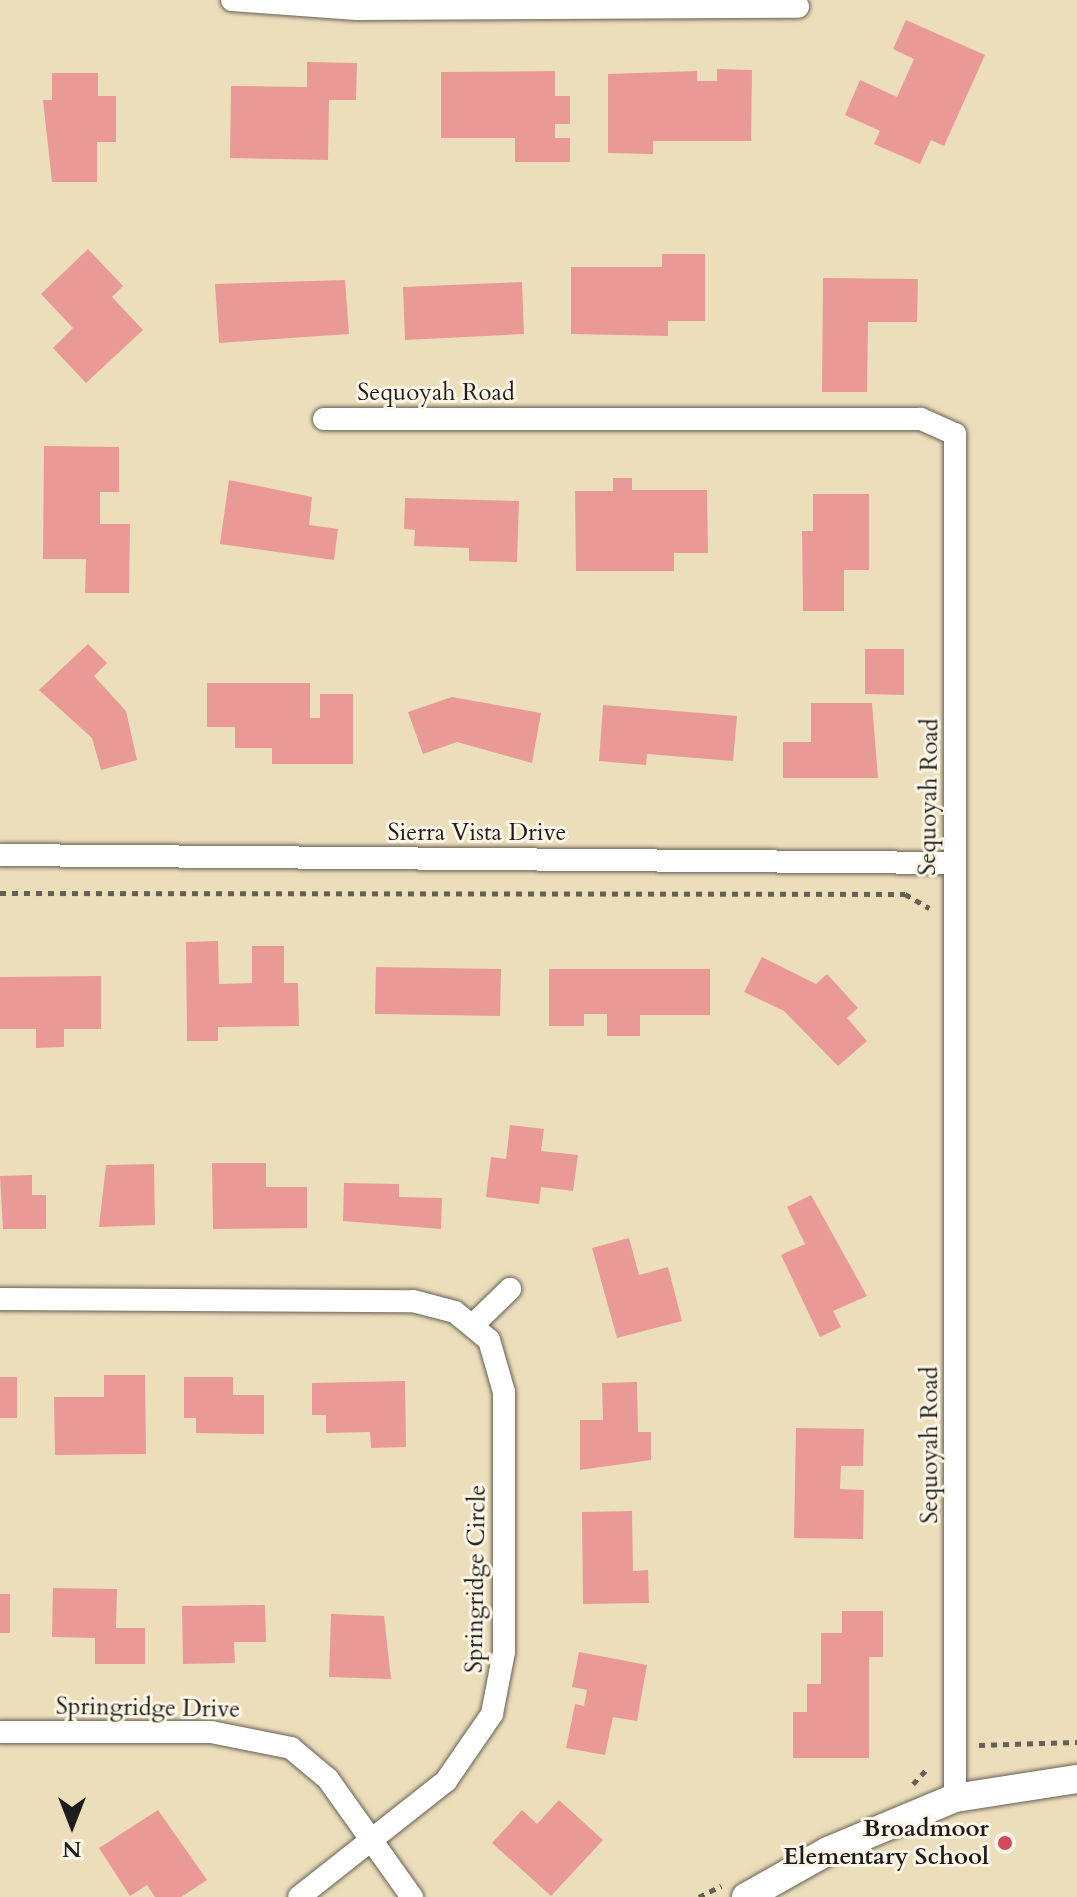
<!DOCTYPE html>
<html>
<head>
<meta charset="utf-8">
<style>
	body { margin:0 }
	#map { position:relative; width:1077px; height:1897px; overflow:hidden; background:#eddebb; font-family:Cardo,serif }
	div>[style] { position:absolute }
	.building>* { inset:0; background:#e99a97 }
	.path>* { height:5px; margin-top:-2.5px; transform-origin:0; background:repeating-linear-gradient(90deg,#656054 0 6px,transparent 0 12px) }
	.roads { filter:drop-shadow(0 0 2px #656054) drop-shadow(0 0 2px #656054) }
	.minor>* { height:22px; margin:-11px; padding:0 11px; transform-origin:11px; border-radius:11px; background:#fff }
	.tertiary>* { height:28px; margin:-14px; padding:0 14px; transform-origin:14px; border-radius:14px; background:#fff }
	.dots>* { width:22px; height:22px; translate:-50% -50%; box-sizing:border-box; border:4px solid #fcf5e5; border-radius:50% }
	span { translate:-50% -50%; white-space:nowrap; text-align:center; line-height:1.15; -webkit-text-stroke:6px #fcf5e5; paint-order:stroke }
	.street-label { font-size:24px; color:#1c1c1c }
	.poi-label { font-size:24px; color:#1c1c1c; font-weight:700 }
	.right { translate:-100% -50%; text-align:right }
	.north { position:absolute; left:32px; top:1785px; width:80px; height:80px; -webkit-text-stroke:6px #fcf5e5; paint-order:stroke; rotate:180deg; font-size:22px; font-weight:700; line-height:32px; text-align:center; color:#1c1c1c }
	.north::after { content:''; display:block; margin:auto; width:28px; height:36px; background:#1c1c1c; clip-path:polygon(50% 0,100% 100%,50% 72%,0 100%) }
</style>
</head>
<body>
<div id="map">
	<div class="building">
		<i style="clip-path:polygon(906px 20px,985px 55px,944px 146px,931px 140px,920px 164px,874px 144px,880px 131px,845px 115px,860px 80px,897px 97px,914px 59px,893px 49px)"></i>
		<i style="clip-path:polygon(307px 62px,357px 63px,356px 100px,329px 100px,328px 160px,230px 158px,231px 86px,307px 87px)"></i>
		<i style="clip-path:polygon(717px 69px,752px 70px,751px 141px,653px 141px,653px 154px,608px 153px,608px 74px,697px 71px,697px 81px,717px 81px)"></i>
		<i style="clip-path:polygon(555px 71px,555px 96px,570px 96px,570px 124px,555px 124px,555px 138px,570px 138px,570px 162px,515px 162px,515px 138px,441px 138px,441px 72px)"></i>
		<i style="clip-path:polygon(52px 73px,98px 73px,98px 96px,116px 96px,116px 142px,97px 142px,97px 182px,52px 182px,43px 100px,52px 100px)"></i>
		<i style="clip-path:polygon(88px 249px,123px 286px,112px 297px,143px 330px,86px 383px,53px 348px,73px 328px,41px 294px)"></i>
		<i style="clip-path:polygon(662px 254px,705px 254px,705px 321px,668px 321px,668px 336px,571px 334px,571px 267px,662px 267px)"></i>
		<i style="clip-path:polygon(823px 278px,918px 279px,917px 322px,868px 322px,867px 392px,822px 392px)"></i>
		<i style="clip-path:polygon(345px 280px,349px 334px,219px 343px,215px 284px)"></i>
		<i style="clip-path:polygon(522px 282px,524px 334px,405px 340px,403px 287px)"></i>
		<i style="clip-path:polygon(44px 446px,119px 447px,119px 492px,100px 492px,100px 524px,130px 524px,129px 593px,85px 593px,86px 559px,43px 559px)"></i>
		<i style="clip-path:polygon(613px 478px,632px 478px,632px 490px,707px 490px,708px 553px,674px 553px,674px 571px,576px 571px,575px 491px,613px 491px)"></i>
		<i style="clip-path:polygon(229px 480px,312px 497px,309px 525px,338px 529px,334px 560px,220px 544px)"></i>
		<i style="clip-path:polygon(813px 494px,869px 494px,869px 570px,844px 570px,844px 611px,803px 611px,802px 531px,813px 531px)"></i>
		<i style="clip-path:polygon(405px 498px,519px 501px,517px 562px,469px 561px,469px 548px,414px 546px,415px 530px,404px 529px)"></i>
		<i style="clip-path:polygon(88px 644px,107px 663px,94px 676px,126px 711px,137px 760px,101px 770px,92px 738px,39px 690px)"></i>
		<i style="clip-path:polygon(865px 649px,904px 649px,904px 695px,865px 694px)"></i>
		<i style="clip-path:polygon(207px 683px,310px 683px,310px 718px,320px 718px,320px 694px,353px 694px,353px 764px,272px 764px,272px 748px,235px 748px,235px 727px,207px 727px)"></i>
		<i style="clip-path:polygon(452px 697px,541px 713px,532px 763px,457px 742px,423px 754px,408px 712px)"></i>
		<i style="clip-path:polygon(811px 703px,872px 703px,878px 778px,783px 778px,783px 742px,811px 742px)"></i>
		<i style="clip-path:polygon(603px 705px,737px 716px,733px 761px,647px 754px,646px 765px,599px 761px)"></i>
		<i style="clip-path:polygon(218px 941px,219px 984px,252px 983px,252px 946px,284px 946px,284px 983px,298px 983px,299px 1026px,218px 1027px,218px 1041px,187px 1041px,186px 942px)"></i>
		<i style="clip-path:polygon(762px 957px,816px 984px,827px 974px,858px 1008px,847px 1018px,867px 1041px,838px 1066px,784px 1011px,744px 992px)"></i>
		<i style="clip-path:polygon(376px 967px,501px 969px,500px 1016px,375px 1014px)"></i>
		<i style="clip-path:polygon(549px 969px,710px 969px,710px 1015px,640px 1015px,640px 1036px,607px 1036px,607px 1014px,584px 1014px,584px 1026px,549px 1026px)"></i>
		<i style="clip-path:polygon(101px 976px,101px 1029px,64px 1029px,64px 1047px,36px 1048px,36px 1029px,0 1029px,0 977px)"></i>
		<i style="clip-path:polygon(510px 1125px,544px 1129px,541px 1151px,578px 1155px,573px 1191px,541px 1187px,539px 1204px,486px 1197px,491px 1157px,506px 1159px)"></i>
		<i style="clip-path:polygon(212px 1163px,266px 1163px,266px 1187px,307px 1187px,307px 1228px,213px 1229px)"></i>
		<i style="clip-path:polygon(154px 1164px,155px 1225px,99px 1227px,106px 1165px)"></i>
		<i style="clip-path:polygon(32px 1175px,32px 1195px,46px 1195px,46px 1229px,3px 1229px,0 1176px)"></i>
		<i style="clip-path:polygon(344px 1183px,399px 1184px,399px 1197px,442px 1198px,441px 1229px,343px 1221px)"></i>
		<i style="clip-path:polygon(811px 1195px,867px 1296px,833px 1311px,841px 1327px,820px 1337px,781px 1255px,805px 1244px,787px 1207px)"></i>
		<i style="clip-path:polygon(629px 1238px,639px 1275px,668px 1267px,682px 1321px,617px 1338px,592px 1248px)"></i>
		<i style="clip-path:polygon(104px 1375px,145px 1375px,146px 1454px,55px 1455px,54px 1397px,104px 1397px)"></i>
		<i style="clip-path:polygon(0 1377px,17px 1377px,17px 1418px,0 1418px)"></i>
		<i style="clip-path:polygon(184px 1377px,233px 1377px,233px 1395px,264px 1395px,264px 1434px,196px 1433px,196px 1418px,184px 1418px)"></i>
		<i style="clip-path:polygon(405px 1381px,406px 1447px,371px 1448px,370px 1432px,326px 1433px,326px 1415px,312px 1415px,312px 1383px)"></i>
		<i style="clip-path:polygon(637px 1382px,638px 1432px,651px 1432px,651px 1460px,580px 1470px,580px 1420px,603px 1420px,602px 1383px)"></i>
		<i style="clip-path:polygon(796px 1428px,864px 1429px,863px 1466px,841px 1466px,840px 1489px,864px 1490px,863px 1539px,794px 1538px)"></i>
		<i style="clip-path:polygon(632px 1511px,633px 1571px,648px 1570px,649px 1603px,583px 1604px,582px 1512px)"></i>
		<i style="clip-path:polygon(53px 1588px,117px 1589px,116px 1628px,145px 1628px,145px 1664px,95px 1664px,95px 1638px,52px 1637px)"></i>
		<i style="clip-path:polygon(0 1594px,10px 1594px,10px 1633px,0 1633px)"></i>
		<i style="clip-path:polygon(265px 1605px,266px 1642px,234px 1642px,235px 1663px,183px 1664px,182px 1606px)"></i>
		<i style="clip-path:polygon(842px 1611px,883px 1611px,883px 1657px,869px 1657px,869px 1758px,793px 1758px,793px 1712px,807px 1712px,807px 1684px,821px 1684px,821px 1633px,842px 1633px)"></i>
		<i style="clip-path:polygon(331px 1614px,384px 1616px,391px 1679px,329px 1677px)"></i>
		<i style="clip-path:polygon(579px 1652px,647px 1665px,637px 1721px,613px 1717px,605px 1755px,566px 1748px,575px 1704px,584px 1706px,587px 1690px,572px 1687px)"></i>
		<i style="clip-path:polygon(559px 1800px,603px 1840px,551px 1896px,492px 1843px,522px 1810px,537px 1824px)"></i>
		<i style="clip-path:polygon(158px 1810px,207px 1880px,181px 1897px,155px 1897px,147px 1885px,130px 1896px,99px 1848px)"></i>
	</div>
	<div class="path">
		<i style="left:0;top:893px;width:905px;rotate:0.06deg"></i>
		<i style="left:905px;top:894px;width:28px;rotate:30deg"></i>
		<i style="left:979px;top:1745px;width:98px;rotate:-1.8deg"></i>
		<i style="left:913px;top:1784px;width:22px;rotate:-47deg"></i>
		<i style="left:699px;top:1897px;width:25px;rotate:-27deg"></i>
	</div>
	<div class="roads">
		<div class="minor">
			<i style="left:232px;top:0;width:125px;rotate:4.1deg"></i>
			<i style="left:357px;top:9px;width:441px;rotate:-0.3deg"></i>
			<i style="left:324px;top:419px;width:597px"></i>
			<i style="left:921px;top:419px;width:37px;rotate:24deg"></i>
			<i style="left:955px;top:434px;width:1364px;rotate:90deg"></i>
			<i style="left:0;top:855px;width:953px;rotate:0.48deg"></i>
			<i style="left:0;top:1299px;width:413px;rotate:0.3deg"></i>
			<i style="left:413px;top:1301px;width:43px;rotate:14.7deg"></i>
			<i style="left:455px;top:1312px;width:44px;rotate:39.5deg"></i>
			<i style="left:489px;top:1340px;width:54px;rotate:73.9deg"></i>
			<i style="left:504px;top:1392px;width:260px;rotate:90deg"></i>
			<i style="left:504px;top:1652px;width:63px;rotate:101deg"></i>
			<i style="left:492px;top:1714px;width:81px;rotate:124.5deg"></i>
			<i style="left:446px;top:1781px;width:187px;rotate:141.7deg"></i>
			<i style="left:475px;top:1323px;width:49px;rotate:-44.2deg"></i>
			<i style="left:0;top:1732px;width:211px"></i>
			<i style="left:211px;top:1732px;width:82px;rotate:11.3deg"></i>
			<i style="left:291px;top:1748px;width:48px;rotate:40deg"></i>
			<i style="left:328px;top:1779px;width:145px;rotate:54.6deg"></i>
		</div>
		<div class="tertiary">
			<i style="left:746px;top:1897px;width:94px;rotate:-29.3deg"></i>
			<i style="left:828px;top:1851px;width:138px;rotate:-22.7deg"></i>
			<i style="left:955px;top:1798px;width:123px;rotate:-8.9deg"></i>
		</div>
	</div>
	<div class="dots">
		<i style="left:1005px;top:1843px;background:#d1495b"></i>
	</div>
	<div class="street-label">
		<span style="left:436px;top:393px">Sequoyah Road</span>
		<span style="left:929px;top:797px;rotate:-89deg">Sequoyah Road</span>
		<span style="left:477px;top:833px">Sierra Vista Drive</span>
		<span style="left:930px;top:1445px;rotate:-90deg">Sequoyah Road</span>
		<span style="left:476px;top:1579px;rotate:-89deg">Springridge Circle</span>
		<span style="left:148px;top:1708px;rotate:1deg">Springridge Drive</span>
	</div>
	<div class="poi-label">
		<span class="right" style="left:989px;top:1843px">Broadmoor<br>Elementary School</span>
	</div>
	<div class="north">N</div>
</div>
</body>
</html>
